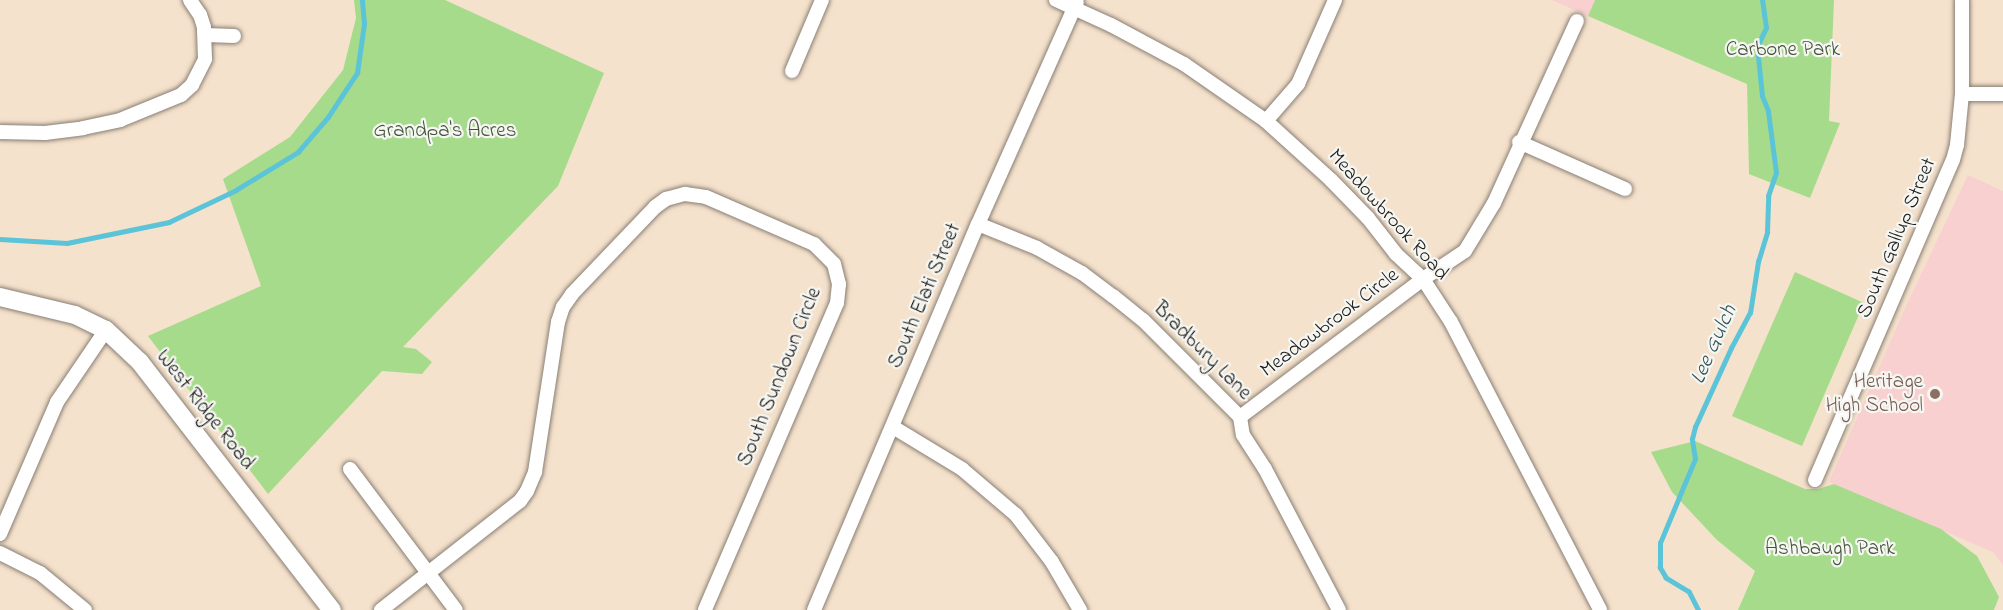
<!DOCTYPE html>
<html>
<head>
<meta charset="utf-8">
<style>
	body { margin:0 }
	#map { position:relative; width:2003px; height:610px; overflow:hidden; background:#f5e2cc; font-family:"Indie Flower",sans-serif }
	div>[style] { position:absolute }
	.built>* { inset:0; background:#f7d0cf }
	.green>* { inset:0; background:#a6db8b }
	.stream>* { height:4.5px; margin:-2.25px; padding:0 2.25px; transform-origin:2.25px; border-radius:2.25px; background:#5cc4d8 }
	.roads { filter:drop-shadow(0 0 2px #887f74) drop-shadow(0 0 2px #887f74) }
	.minor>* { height:14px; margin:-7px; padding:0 7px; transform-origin:7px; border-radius:7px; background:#fff }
	.tertiary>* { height:18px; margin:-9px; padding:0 9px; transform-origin:9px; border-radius:9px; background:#fff }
	.dots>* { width:16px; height:16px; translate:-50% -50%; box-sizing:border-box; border:3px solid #f6f6f2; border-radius:50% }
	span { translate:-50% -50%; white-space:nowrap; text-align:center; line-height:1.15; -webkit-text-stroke:4.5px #f6f6f2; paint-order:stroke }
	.park-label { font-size:21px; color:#45553d }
	.street-label { font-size:21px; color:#1c1c1c }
	.education-label { font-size:21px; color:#785e54 }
	.right { translate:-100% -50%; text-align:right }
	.water-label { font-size:22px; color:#32575e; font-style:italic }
</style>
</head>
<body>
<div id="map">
	<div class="built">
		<i style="clip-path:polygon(1552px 0,1595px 0,1588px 16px)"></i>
		<i style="clip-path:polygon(1968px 175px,2003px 191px,2003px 565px,1993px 552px,1829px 482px,1906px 306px)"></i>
	</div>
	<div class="green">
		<i style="clip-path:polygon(354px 0,445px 0,604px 73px,558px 186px,403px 347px,416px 349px,432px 362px,422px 374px,382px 371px,268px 494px,148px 336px,261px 286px,223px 179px,290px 137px,343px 70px,356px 18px)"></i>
		<i style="clip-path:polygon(1595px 0,1834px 0,1829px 121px,1840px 123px,1810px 198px,1749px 174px,1747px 84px,1588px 16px)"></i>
		<i style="clip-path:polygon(1795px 272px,1864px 303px,1802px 446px,1732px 416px)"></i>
		<i style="clip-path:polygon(1695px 441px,1805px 489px,1818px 489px,1834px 484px,1941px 529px,1977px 556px,1999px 597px,1994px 610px,1738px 610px,1755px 571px,1717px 540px,1672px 492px,1651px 452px)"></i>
	</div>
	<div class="stream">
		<i style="left:0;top:239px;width:67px;rotate:3.4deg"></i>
		<i style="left:67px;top:243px;width:104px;rotate:-11.6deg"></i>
		<i style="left:169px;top:222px;width:74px;rotate:-25.5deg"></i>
		<i style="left:236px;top:190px;width:73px;rotate:-31.5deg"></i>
		<i style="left:298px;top:152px;width:46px;rotate:-49.4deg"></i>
		<i style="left:328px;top:117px;width:53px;rotate:-56.6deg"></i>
		<i style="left:357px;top:73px;width:49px;rotate:-81.9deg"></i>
		<i style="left:364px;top:24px;width:24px;rotate:-95deg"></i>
		<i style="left:1698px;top:610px;width:20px;rotate:-117deg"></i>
		<i style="left:1689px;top:592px;width:27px;rotate:-149deg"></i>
		<i style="left:1666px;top:578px;width:12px;rotate:-121deg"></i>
		<i style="left:1660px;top:568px;width:25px;rotate:-90deg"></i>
		<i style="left:1660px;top:543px;width:91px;rotate:-67.4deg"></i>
		<i style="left:1695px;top:459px;width:20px;rotate:-99deg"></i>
		<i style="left:1692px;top:439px;width:12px;rotate:-76deg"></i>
		<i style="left:1695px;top:427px;width:87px;rotate:-65.5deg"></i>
		<i style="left:1731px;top:348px;width:40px;rotate:-62deg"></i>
		<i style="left:1750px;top:313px;width:52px;rotate:-81.1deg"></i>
		<i style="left:1758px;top:262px;width:31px;rotate:-73deg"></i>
		<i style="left:1767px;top:232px;width:36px;rotate:-88deg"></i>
		<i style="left:1768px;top:196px;width:24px;rotate:-71deg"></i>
		<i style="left:1776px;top:173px;width:63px;rotate:-97.4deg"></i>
		<i style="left:1768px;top:111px;width:16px;rotate:-112deg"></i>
		<i style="left:1762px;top:96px;width:49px;rotate:-95.8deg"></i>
		<i style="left:1757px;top:47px;width:21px;rotate:-65deg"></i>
		<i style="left:1766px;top:28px;width:28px;rotate:-98deg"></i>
	</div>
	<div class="roads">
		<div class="minor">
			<i style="left:1056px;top:0;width:60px;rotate:24.4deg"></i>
			<i style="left:1111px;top:25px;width:83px;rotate:28.1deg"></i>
			<i style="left:1184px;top:64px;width:100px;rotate:34.8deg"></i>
			<i style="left:1266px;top:121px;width:88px;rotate:42.2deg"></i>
			<i style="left:1331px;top:180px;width:53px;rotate:45.8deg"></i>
			<i style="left:1368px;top:218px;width:46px;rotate:52.1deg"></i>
			<i style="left:1396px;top:254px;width:37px;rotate:43deg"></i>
			<i style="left:1423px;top:279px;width:51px;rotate:56.9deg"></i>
			<i style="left:1451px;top:322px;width:324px;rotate:62.6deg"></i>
			<i style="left:206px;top:35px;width:28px;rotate:2deg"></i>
			<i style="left:792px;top:71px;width:77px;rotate:-67.1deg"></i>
			<i style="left:1962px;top:94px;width:41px"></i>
			<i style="left:1266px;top:121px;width:49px;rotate:-49.1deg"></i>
			<i style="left:1298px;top:84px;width:92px;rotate:-66.2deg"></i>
			<i style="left:0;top:132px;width:45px;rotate:1.3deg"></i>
			<i style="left:45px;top:133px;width:38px;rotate:-7deg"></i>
			<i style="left:83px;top:128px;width:38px;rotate:-12deg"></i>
			<i style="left:120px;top:120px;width:66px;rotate:-22.3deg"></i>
			<i style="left:181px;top:95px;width:15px;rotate:-42deg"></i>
			<i style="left:192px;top:85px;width:29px;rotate:-63deg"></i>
			<i style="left:205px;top:59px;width:32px;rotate:-92deg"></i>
			<i style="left:204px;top:27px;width:13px;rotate:-108deg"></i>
			<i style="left:200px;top:15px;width:18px;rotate:-124deg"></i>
			<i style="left:1519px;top:142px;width:116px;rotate:23.9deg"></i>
			<i style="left:978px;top:224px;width:64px;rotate:22.1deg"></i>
			<i style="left:1037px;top:248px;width:51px;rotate:29.1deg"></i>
			<i style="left:1082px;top:273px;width:39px;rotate:37deg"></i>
			<i style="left:1113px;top:296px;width:38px;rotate:39deg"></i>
			<i style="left:1143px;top:320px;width:137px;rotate:45deg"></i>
			<i style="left:1240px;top:417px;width:18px;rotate:81deg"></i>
			<i style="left:1243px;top:435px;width:40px;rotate:57.1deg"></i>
			<i style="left:1265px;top:469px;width:159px;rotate:62.3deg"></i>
			<i style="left:1240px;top:417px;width:229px;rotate:-37deg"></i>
			<i style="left:1423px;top:279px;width:50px;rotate:-33.7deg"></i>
			<i style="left:1465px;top:251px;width:56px;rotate:-58.9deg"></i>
			<i style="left:1494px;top:203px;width:200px;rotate:-65.5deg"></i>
			<i style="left:893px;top:427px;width:81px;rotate:31.3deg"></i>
			<i style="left:962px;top:469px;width:71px;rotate:40.4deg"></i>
			<i style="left:1016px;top:515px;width:59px;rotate:52.5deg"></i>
			<i style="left:1052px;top:562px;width:56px;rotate:59.7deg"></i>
			<i style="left:350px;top:469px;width:176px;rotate:53.1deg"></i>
			<i style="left:1815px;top:480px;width:348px;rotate:-66.7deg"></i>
			<i style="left:1953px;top:160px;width:16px;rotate:-75deg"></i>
			<i style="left:1957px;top:145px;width:51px;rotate:-84.4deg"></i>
			<i style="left:1962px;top:94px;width:94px;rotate:-90deg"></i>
			<i style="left:0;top:534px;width:144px;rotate:-66.6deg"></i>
			<i style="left:57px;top:402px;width:87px;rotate:-55.8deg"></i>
			<i style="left:0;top:553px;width:45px;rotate:26.6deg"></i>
			<i style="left:40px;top:573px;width:58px;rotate:39.4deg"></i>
			<i style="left:381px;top:610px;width:177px;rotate:-38.1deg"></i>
			<i style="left:520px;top:501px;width:12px;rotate:-55deg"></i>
			<i style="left:527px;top:491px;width:21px;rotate:-67deg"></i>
			<i style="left:535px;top:472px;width:152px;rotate:-81.3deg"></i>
			<i style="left:558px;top:322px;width:16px;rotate:-72deg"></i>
			<i style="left:563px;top:307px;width:16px;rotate:-55deg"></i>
			<i style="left:572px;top:294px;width:120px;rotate:-46.3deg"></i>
			<i style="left:655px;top:207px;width:14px;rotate:-36deg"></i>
			<i style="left:666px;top:199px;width:20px;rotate:-15deg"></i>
			<i style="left:685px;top:194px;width:21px;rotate:8deg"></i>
			<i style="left:706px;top:197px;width:118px;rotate:23.5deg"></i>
			<i style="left:814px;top:244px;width:28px;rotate:45deg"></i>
			<i style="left:834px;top:264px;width:21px;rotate:76deg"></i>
			<i style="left:839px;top:284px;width:19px;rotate:96deg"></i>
			<i style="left:837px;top:303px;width:334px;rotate:113.3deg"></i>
			<i style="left:814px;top:610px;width:419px;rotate:-67deg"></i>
			<i style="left:978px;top:224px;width:243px;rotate:-66deg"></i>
		</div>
		<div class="tertiary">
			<i style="left:0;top:297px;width:77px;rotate:13.5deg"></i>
			<i style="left:75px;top:315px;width:34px;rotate:26deg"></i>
			<i style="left:106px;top:330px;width:47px;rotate:43.3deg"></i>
			<i style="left:140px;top:362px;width:314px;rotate:52.3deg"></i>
		</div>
	</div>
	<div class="dots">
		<i style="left:1935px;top:394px;background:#8d6e63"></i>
	</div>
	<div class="park-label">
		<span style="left:1783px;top:50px">Carbone Park</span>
		<span style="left:445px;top:131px">Grandpa's Acres</span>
		<span style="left:1830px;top:549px">Ashbaugh Park</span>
	</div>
	<div class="street-label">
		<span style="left:1388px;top:215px;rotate:48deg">Meadowbrook Road</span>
		<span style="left:1897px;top:238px;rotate:-67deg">South Gallup Street</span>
		<span style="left:925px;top:296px;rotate:-67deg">South Elati Street</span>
		<span style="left:1330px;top:323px;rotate:-37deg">Meadowbrook Circle</span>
		<span style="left:1202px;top:351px;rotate:45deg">Bradbury Lane</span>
		<span style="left:780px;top:377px;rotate:-68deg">South Sundown Circle</span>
		<span style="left:205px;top:410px;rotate:52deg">West Ridge Road</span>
	</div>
	<div class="education-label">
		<span class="right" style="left:1923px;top:394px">Heritage<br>High School</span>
	</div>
	<div class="water-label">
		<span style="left:1715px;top:345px;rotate:-66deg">Lee Gulch</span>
	</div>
</div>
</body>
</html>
